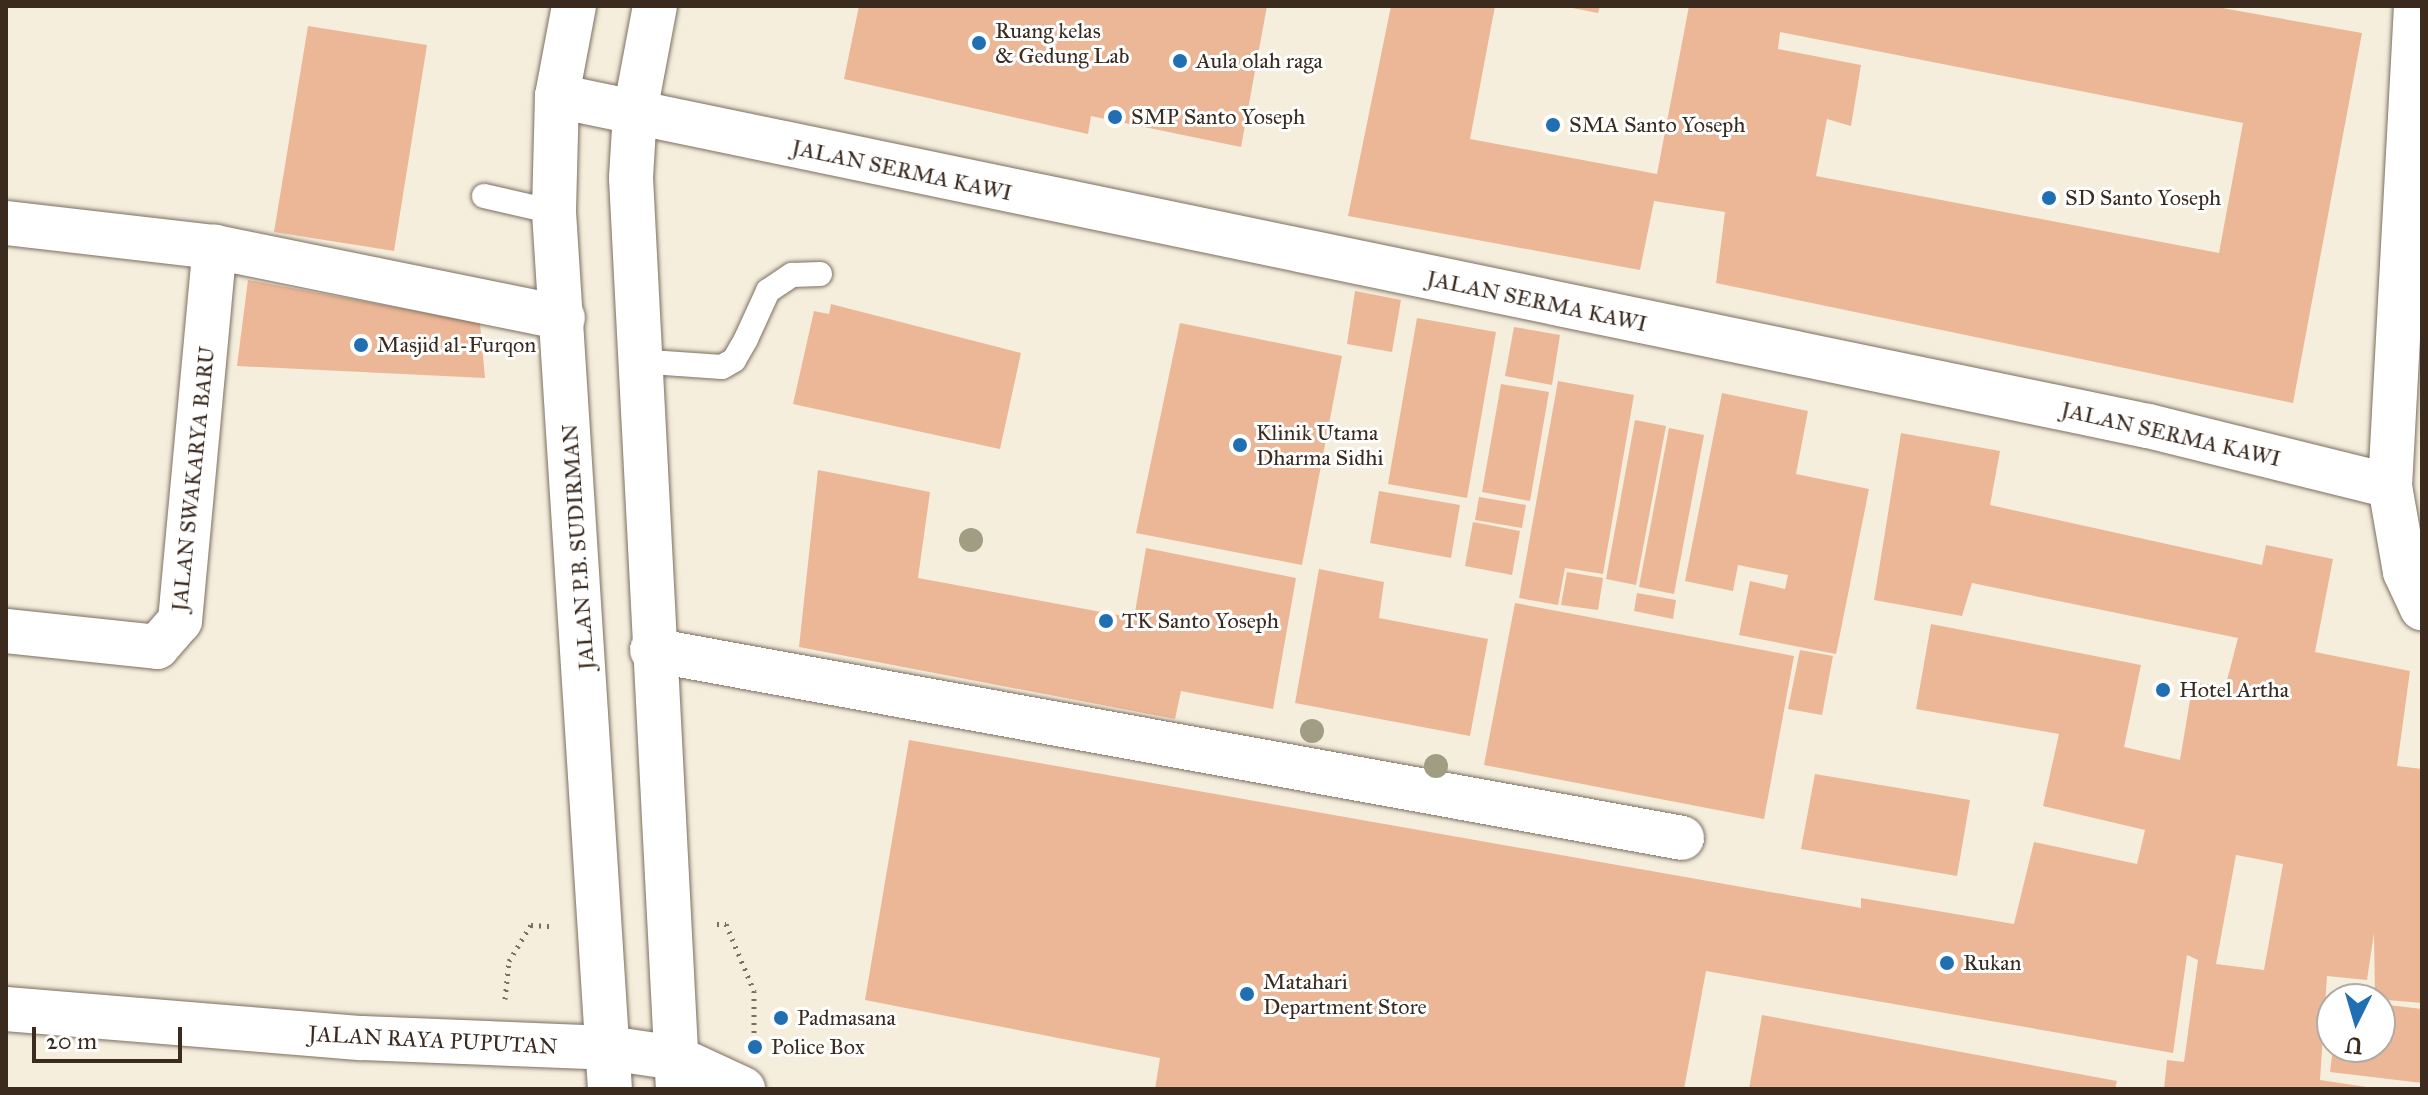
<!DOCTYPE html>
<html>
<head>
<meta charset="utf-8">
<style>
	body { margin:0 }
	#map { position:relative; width:2428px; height:1095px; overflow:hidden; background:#f6eedd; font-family:"IM FELL Great Primer",serif }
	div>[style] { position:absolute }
	.building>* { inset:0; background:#ebb797 }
	.path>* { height:5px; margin-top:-2.5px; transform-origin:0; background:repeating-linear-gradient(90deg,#7c6f61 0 2px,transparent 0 8px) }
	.roads { filter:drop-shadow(0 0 2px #7c6f61) drop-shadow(0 0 2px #7c6f61) }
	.lane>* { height:24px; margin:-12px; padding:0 12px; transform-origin:12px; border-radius:12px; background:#fff }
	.street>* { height:44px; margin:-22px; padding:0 22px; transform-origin:22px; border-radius:22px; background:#fff }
	.secondary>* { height:44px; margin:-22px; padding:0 22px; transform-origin:22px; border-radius:22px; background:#fff }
	.trees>* { width:24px; height:24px; margin:-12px; border-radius:50%; background:#a19d83 }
	.dots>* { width:22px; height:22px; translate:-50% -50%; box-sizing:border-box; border:4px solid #fff; border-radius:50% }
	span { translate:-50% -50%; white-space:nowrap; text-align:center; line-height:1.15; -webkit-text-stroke:6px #fff; paint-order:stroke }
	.poi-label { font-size:22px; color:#3b2a1e }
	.left { translate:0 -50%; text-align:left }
	.street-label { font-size:22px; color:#3b2a1e }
	.frame { position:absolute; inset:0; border:8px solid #3b2a1e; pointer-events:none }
	.north { position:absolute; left:2316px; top:983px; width:80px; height:80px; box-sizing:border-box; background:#fff; border:2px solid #b1aaa5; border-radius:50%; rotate:185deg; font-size:22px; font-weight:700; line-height:32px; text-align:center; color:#3b2a1e }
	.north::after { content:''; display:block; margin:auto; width:28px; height:36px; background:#1f6fb2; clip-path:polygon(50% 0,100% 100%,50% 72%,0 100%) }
	.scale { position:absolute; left:32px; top:1027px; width:150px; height:36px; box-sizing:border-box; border:4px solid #3b2a1e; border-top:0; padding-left:10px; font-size:24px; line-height:28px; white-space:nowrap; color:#3b2a1e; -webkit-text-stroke:6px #fff; paint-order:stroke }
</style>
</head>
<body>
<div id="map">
	<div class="building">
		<i style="clip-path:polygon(859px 6px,1267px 6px,1241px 147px,1091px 116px,1088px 134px,844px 79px)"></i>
		<i style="clip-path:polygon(evenodd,1391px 6px,1495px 6px,1470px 139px,1657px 174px,1689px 6px,2211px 6px,2362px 33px,2293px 403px,1716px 283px,1725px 212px,1654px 201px,1640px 270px,1348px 216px,1391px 6px,1780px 32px,2243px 123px,2219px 253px,1816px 176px,1827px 119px,1851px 126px,1861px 65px,1778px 49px,1780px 32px)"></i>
		<i style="clip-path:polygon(1562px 6px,1600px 6px,1598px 13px)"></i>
		<i style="clip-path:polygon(308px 26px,427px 45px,394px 251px,274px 232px)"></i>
		<i style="clip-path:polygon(248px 280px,480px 323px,485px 378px,237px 366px)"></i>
		<i style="clip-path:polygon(1355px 291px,1401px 300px,1392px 352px,1347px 344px)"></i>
		<i style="clip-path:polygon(831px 304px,1021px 353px,1000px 449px,793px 404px,814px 311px,829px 314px)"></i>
		<i style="clip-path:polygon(1417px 318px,1496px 332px,1467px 498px,1388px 484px)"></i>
		<i style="clip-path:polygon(1180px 323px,1342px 356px,1302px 565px,1136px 533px)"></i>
		<i style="clip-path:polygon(1514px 327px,1560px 335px,1552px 385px,1505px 376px)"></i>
		<i style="clip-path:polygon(1558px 381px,1634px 395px,1603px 574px,1565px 568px,1558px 605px,1519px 598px)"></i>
		<i style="clip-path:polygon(1501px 384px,1549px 392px,1530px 501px,1482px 492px)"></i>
		<i style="clip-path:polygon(1722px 393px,1808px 411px,1796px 474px,1869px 489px,1836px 654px,1739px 635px,1750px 581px,1785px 589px,1788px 575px,1738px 565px,1733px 591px,1685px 581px)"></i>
		<i style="clip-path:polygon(1635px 420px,1666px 426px,1636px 585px,1606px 579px)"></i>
		<i style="clip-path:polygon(1669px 428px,1704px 435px,1674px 594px,1639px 587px)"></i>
		<i style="clip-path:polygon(evenodd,1901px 433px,2000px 451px,1990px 505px,2262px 565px,2266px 545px,2333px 559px,2315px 652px,2410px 671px,2397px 766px,2422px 769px,2422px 1003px,2375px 999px,2374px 933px,2367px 980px,2327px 976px,2320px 1080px,2380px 1089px,2164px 1089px,2167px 1060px,2184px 1062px,2198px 960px,2187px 955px,2173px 1053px,1706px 971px,1684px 1089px,1155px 1089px,1160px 1058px,865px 1000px,909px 740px,1861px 908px,1861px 898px,2014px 924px,2034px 842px,2137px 864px,2145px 830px,2043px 806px,2059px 734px,1916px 709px,1931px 624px,2141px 665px,2124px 747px,2180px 760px,2193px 682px,2225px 688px,2238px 638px,1972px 583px,1962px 616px,1874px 600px,1901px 433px,2236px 855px,2283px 864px,2264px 970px,2216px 964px,2236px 855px)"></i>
		<i style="clip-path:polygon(818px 470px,930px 492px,918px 578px,1134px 618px,1146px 548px,1296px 578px,1273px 709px,1181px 691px,1175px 719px,799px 647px)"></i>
		<i style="clip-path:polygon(1379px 491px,1460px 505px,1451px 558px,1370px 543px)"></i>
		<i style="clip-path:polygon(1479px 497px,1526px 505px,1522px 528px,1475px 520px)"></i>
		<i style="clip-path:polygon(1473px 522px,1520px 531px,1512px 575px,1465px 566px)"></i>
		<i style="clip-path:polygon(1319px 569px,1384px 582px,1379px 618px,1488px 639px,1470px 736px,1295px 703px)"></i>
		<i style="clip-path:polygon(1567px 572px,1603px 578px,1598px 610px,1561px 605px)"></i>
		<i style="clip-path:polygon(1637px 593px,1676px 600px,1673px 619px,1634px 611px)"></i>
		<i style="clip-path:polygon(1515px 603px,1794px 656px,1764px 819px,1484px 765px)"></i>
		<i style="clip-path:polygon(1800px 650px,1833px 656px,1822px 715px,1788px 709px)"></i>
		<i style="clip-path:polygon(1815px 774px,1970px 800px,1957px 876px,1801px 849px)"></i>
		<i style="clip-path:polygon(2339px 987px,2367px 989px,2366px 999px,2338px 999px)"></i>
		<i style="clip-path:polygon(2380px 1004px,2422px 1009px,2422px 1083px,2330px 1072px,2333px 1047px,2380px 1047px)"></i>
		<i style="clip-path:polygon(1762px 1015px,2117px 1081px,2115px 1089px,1749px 1089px)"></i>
	</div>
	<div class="path">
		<i style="left:717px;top:924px;width:9px"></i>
		<i style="left:726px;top:924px;width:73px;rotate:67.3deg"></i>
		<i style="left:754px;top:991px;width:53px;rotate:90deg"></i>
		<i style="left:505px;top:999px;width:38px;rotate:-84deg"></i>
		<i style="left:509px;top:961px;width:42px;rotate:-58.6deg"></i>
		<i style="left:531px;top:925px;width:22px;rotate:3deg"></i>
	</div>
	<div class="roads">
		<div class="lane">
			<i style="left:484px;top:196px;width:72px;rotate:12.9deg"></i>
			<i style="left:636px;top:361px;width:86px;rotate:4deg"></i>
			<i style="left:722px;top:367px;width:14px;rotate:-30deg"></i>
			<i style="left:734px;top:360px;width:24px;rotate:-60deg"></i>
			<i style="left:746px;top:339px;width:53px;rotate:-65.4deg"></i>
			<i style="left:768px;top:291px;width:29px;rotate:-34deg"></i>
			<i style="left:792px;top:275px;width:28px;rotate:-2deg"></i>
		</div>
		<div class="street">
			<i style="left:2416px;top:6px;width:481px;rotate:93.1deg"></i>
			<i style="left:2390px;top:486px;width:87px;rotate:80.1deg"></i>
			<i style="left:2405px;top:572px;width:40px;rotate:65deg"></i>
			<i style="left:557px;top:96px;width:1625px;rotate:11.72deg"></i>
			<i style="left:2148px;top:426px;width:249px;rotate:13.9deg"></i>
			<i style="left:6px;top:223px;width:210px;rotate:6.6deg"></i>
			<i style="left:215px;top:247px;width:355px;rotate:11.5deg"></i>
			<i style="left:6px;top:631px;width:152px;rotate:6deg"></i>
			<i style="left:157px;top:647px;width:35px;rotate:-49deg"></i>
			<i style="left:180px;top:621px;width:376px;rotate:-84.7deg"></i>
			<i style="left:652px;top:650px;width:1047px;rotate:10.34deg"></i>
		</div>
		<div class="secondary">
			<i style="left:574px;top:6px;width:92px;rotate:100.7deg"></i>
			<i style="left:557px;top:96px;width:116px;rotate:91.5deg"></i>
			<i style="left:554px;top:212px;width:879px;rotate:86.35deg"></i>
			<i style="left:655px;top:6px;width:108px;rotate:100.7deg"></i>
			<i style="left:635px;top:112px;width:66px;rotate:93.5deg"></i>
			<i style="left:631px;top:178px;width:912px;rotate:87.05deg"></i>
			<i style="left:6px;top:1009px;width:357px;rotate:4.7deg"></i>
			<i style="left:362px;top:1038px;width:246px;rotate:2.3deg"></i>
			<i style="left:608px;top:1048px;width:69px;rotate:8.4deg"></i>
			<i style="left:676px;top:1058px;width:74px;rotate:24.8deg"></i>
		</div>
	</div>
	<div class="trees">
		<i style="left:971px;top:540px"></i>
		<i style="left:1312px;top:731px"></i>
		<i style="left:1436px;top:766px"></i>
	</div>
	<div class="dots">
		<i style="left:979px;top:43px;background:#1f6fb2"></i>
		<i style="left:1180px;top:61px;background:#1f6fb2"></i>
		<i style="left:1115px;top:117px;background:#1f6fb2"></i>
		<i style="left:1553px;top:125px;background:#1f6fb2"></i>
		<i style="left:2049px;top:198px;background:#1f6fb2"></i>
		<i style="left:361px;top:345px;background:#1f6fb2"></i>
		<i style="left:1240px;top:445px;background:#1f6fb2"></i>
		<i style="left:1106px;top:621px;background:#1f6fb2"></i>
		<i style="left:2163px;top:690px;background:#1f6fb2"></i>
		<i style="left:1947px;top:963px;background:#1f6fb2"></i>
		<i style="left:1247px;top:994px;background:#1f6fb2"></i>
		<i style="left:781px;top:1018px;background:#1f6fb2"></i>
		<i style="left:755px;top:1047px;background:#1f6fb2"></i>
	</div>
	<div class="poi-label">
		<span class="left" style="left:995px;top:43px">Ruang kelas<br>&amp; Gedung Lab</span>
		<span class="left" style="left:1196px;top:61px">Aula olah raga</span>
		<span class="left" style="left:1131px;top:117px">SMP Santo Yoseph</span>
		<span class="left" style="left:1569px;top:125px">SMA Santo Yoseph</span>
		<span class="left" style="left:2065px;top:198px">SD Santo Yoseph</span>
		<span class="left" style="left:377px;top:345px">Masjid al-Furqon</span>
		<span class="left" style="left:1256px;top:445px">Klinik Utama<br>Dharma Sidhi</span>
		<span class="left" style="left:1122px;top:621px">TK Santo Yoseph</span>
		<span class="left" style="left:2179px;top:690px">Hotel Artha</span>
		<span class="left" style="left:1963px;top:963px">Rukan</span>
		<span class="left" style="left:1263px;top:994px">Matahari<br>Department Store</span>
		<span class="left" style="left:797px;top:1018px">Padmasana</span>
		<span class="left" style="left:771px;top:1047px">Police Box</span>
	</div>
	<div class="street-label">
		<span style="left:902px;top:170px;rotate:12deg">JALAN SERMA KAWI</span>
		<span style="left:1537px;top:301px;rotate:12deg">JALAN SERMA KAWI</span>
		<span style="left:2171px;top:434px;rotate:13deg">JALAN SERMA KAWI</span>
		<span style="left:193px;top:479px;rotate:-84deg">JALAN SWAKARYA BARU</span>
		<span style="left:578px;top:547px;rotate:-94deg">JALAN P.B. SUDIRMAN</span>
		<span style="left:433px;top:1040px;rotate:3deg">JALAN RAYA PUPUTAN</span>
	</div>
	<div class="frame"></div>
	<div class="north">U</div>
	<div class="scale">20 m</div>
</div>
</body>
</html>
